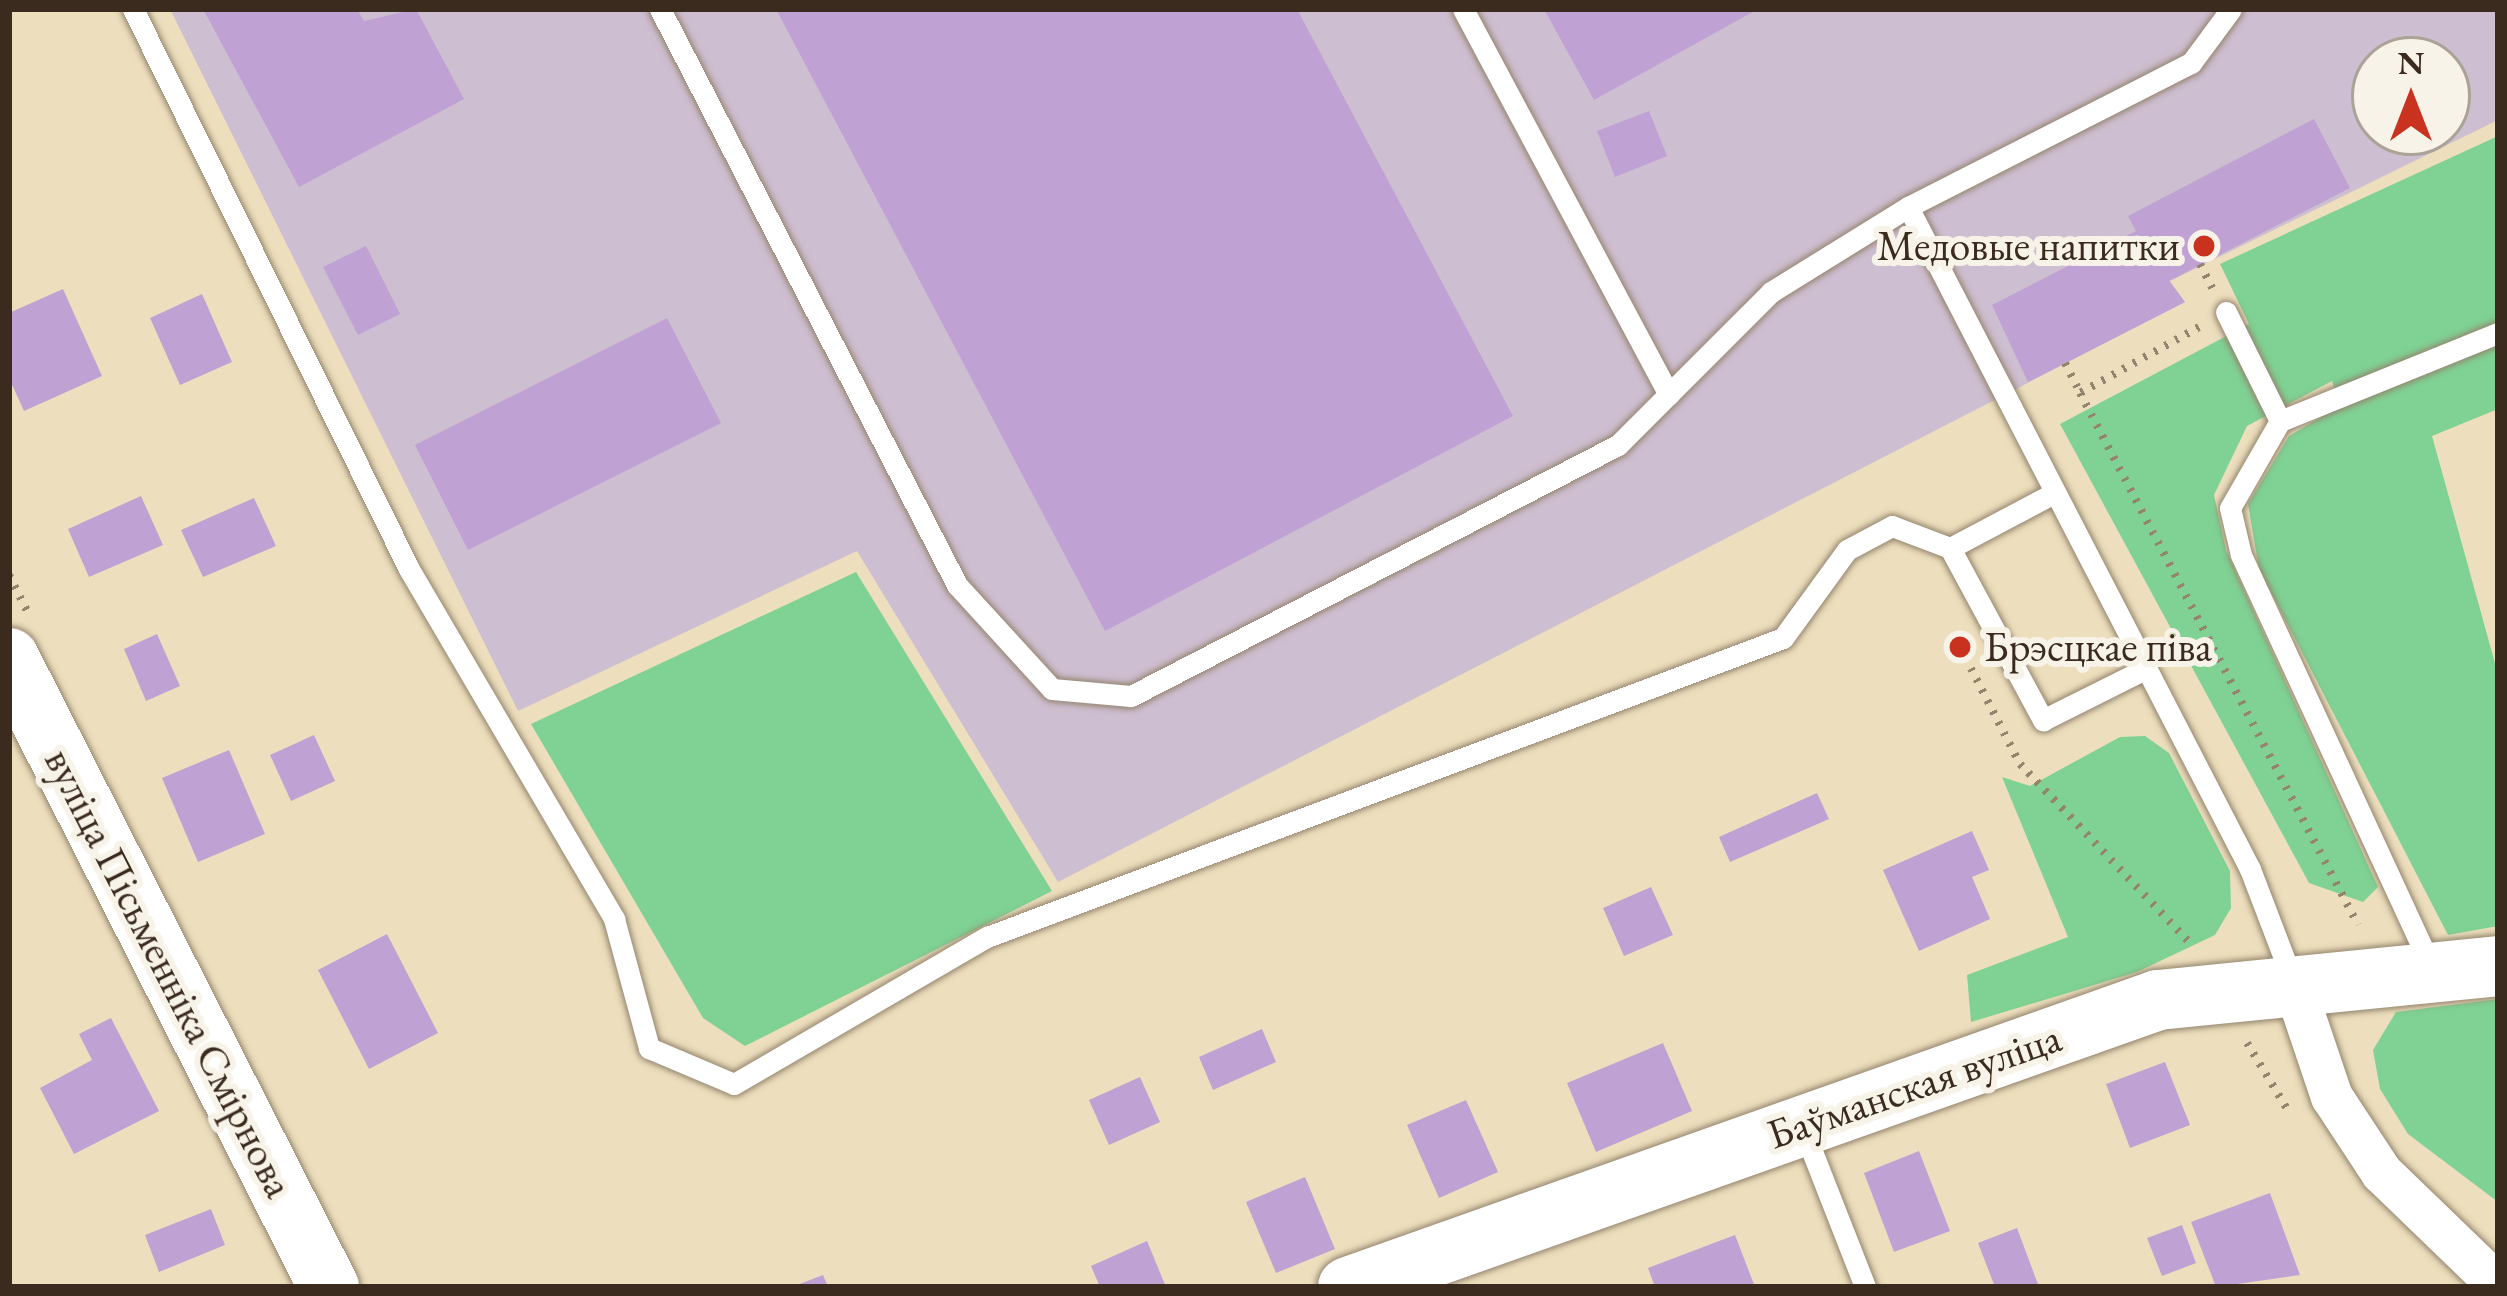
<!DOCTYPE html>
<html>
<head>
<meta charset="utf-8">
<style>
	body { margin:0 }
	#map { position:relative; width:2507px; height:1296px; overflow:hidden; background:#eddfbd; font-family:"EB Garamond",serif }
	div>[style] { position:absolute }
	.industrial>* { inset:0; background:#cebed1 }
	.green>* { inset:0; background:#7fd294 }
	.building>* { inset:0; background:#bfa1d4 }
	.path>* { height:8px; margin-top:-4px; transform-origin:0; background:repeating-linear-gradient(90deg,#94846e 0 3px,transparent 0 12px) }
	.roads { filter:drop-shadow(0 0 3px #94846e) drop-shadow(0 0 3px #94846e) }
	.lane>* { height:21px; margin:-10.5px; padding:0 10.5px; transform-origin:10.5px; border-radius:10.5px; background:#fff }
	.street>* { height:42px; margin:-21px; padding:0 21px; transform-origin:21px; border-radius:21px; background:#fff }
	.secondary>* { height:60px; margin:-30px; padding:0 30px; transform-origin:30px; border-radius:30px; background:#fff }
	.dots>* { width:33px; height:33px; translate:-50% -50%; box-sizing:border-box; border:6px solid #f7f3e8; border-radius:50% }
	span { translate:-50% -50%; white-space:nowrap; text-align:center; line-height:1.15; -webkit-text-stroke:12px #f7f3e8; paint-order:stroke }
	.poi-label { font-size:42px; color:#3b2a1e }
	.right { translate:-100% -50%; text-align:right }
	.left { translate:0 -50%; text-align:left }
	.street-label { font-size:42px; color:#3b2a1e }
	.frame { position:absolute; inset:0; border:12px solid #3b2a1e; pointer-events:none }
	.north { position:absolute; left:2351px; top:36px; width:120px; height:120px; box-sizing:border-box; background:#f7f3e8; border:3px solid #aca397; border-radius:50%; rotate:0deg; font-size:33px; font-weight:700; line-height:48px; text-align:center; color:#3b2a1e }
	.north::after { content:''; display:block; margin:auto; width:42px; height:54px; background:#c8321e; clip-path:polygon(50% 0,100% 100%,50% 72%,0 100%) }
</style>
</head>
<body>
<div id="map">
	<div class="industrial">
		<i style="clip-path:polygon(evenodd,170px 9px,2498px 9px,2498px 120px,2170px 281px,2185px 302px,1058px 882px,857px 551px,518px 711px,170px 9px,2375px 60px,2447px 60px,2447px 132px,2375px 132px,2375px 60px)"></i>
	</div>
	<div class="green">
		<i style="clip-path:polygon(2498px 136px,2498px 409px,2432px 436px,2498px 674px,2498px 926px,2448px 935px,2259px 569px,2248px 504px,2289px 436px,2340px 406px,2332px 381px,2247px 426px,2214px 495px,2226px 550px,2378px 887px,2363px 902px,2309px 883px,2060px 424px,2249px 324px,2220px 264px)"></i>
		<i style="clip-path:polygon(856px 572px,1052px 891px,745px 1046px,703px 1018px,531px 724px)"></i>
		<i style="clip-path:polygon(2145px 736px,2169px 753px,2230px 871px,2231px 908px,2215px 935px,2137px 972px,1971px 1022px,1967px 975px,2068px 937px,2002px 777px,2030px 786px,2120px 737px)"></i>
		<i style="clip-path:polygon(2498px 999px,2498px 1202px,2408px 1134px,2380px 1089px,2373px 1050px,2396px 1012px)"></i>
	</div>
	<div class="building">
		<i style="clip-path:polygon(203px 9px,357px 9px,364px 21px,416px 9px,464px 99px,299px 187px)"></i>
		<i style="clip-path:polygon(776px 9px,1297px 9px,1513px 416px,1105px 631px)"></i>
		<i style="clip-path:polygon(1544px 9px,1758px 9px,1594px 100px)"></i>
		<i style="clip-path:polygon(1649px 111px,1667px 156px,1615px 177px,1597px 131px)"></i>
		<i style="clip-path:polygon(2314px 119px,2350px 188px,2169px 281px,2185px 302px,2028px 382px,1992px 305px,2136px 231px,2128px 216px)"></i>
		<i style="clip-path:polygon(366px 246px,400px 314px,358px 335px,323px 267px)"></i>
		<i style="clip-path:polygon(63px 289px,102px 376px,24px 411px,9px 378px,9px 313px)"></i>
		<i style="clip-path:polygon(202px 294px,232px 362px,180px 385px,150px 318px)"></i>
		<i style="clip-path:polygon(667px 318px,721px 423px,468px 550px,415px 445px)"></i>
		<i style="clip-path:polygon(141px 496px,163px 545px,89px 577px,68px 529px)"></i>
		<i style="clip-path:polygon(254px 498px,276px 546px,203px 577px,181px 530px)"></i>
		<i style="clip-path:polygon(157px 634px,180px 686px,146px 701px,124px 649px)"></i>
		<i style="clip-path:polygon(314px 735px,335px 781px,291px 801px,270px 755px)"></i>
		<i style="clip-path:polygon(229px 750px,265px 834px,198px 862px,162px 778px)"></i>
		<i style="clip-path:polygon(1817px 793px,1829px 819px,1730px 862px,1719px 837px)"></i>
		<i style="clip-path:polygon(1972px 831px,1989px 870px,1972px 877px,1990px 919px,1919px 951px,1883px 870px)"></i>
		<i style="clip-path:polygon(1651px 887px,1673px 935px,1624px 956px,1603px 908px)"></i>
		<i style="clip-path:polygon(387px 934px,438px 1033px,369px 1069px,318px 970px)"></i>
		<i style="clip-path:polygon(111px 1018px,159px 1111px,74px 1154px,40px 1088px,92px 1060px,79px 1034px)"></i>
		<i style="clip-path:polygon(1262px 1029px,1276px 1062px,1213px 1090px,1199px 1057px)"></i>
		<i style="clip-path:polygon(1663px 1043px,1692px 1111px,1596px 1152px,1567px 1083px)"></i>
		<i style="clip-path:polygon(2165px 1062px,2190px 1125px,2130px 1148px,2106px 1084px)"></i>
		<i style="clip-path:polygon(1140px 1077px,1160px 1122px,1109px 1145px,1089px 1100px)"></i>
		<i style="clip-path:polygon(1466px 1100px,1498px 1172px,1439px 1198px,1407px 1125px)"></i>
		<i style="clip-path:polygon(1919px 1151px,1950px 1231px,1894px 1252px,1864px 1173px)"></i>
		<i style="clip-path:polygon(1305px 1177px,1335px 1249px,1276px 1273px,1246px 1202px)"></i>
		<i style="clip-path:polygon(2270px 1193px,2300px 1275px,2216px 1287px,2191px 1222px)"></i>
		<i style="clip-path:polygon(211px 1209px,225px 1245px,159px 1272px,145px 1235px)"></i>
		<i style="clip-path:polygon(2182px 1225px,2196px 1263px,2162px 1276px,2147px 1238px)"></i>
		<i style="clip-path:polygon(2017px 1228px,2039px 1287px,1995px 1287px,1978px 1243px)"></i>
		<i style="clip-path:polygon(1735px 1235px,1755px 1287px,1655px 1287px,1648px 1268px)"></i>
		<i style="clip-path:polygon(1147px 1241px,1166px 1287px,1100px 1287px,1091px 1266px)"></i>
		<i style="clip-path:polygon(823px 1275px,828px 1287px,792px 1287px)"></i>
	</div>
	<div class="path">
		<i style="left:2200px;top:264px;width:28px;rotate:63deg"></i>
		<i style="left:2199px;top:327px;width:136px;rotate:151deg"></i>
		<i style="left:2080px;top:393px;width:600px;rotate:62.41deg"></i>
		<i style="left:2065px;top:363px;width:34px;rotate:63deg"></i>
		<i style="left:9px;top:575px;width:42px;rotate:63.4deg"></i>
		<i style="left:1960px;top:647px;width:131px;rotate:62.9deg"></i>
		<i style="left:2020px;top:764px;width:251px;rotate:46.5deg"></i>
		<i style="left:2247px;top:1043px;width:81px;rotate:58.7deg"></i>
	</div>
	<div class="roads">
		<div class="lane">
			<i style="left:133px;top:9px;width:624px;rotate:63.76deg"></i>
			<i style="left:409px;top:569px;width:406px;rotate:59.6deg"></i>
			<i style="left:614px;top:919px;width:134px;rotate:74.8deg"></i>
			<i style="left:649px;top:1048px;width:92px;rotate:23deg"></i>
			<i style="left:734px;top:1084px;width:293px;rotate:-30.2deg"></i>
			<i style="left:987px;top:937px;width:850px;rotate:-20.59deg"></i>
			<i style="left:1783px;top:638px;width:109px;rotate:-54deg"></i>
			<i style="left:1847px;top:550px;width:51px;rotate:-28.1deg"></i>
			<i style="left:1892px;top:526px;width:62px;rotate:20.8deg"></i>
			<i style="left:660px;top:9px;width:648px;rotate:62.72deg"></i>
			<i style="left:957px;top:585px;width:141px;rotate:47.6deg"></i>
			<i style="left:1052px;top:689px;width:79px;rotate:5.1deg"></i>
			<i style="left:1131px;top:696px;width:548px;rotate:-27.27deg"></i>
			<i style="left:1618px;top:445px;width:216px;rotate:-45deg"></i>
			<i style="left:1771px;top:292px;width:161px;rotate:-31.8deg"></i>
			<i style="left:1908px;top:207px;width:745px;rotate:62.68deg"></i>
			<i style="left:2250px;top:869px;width:118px;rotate:69.1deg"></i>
			<i style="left:1463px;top:9px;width:437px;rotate:61.9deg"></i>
			<i style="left:1908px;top:207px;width:318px;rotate:-27deg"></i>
			<i style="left:2191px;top:63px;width:67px;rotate:-53.5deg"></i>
			<i style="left:2226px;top:312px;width:122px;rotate:63.6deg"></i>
			<i style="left:2280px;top:421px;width:100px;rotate:119.9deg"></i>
			<i style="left:2230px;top:508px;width:48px;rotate:76.8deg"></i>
			<i style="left:2241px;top:555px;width:455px;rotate:65.2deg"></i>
			<i style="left:2280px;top:421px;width:235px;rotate:-22deg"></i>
			<i style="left:2054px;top:493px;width:118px;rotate:152.1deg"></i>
			<i style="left:1950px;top:548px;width:196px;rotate:61.6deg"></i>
			<i style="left:2043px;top:720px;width:112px;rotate:-26.6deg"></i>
			<i style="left:1804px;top:1131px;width:168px;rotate:68.6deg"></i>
		</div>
		<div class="street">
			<i style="left:2292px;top:979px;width:125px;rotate:71.3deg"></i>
			<i style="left:2332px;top:1097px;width:91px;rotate:56.7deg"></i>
			<i style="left:2382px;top:1173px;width:161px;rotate:44deg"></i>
		</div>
		<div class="secondary">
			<i style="left:9px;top:658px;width:706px;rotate:63.04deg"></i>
			<i style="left:1348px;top:1287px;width:859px;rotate:-19.51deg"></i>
			<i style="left:2158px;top:1000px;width:342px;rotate:-5.7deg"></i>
		</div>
	</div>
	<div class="dots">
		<i style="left:2204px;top:246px;background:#c8321e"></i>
		<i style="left:1960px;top:647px;background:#c8321e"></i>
	</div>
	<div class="poi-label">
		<span class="right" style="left:2180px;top:246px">Медовые напитки</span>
		<span class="left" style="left:1984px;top:647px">Брэсцкае піва</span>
	</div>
	<div class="street-label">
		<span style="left:169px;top:973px;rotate:63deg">вуліца Пісьменніка Смірнова</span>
		<span style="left:1914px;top:1086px;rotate:-19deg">Баўманская вуліца</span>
	</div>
	<div class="frame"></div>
	<div class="north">N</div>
</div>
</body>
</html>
